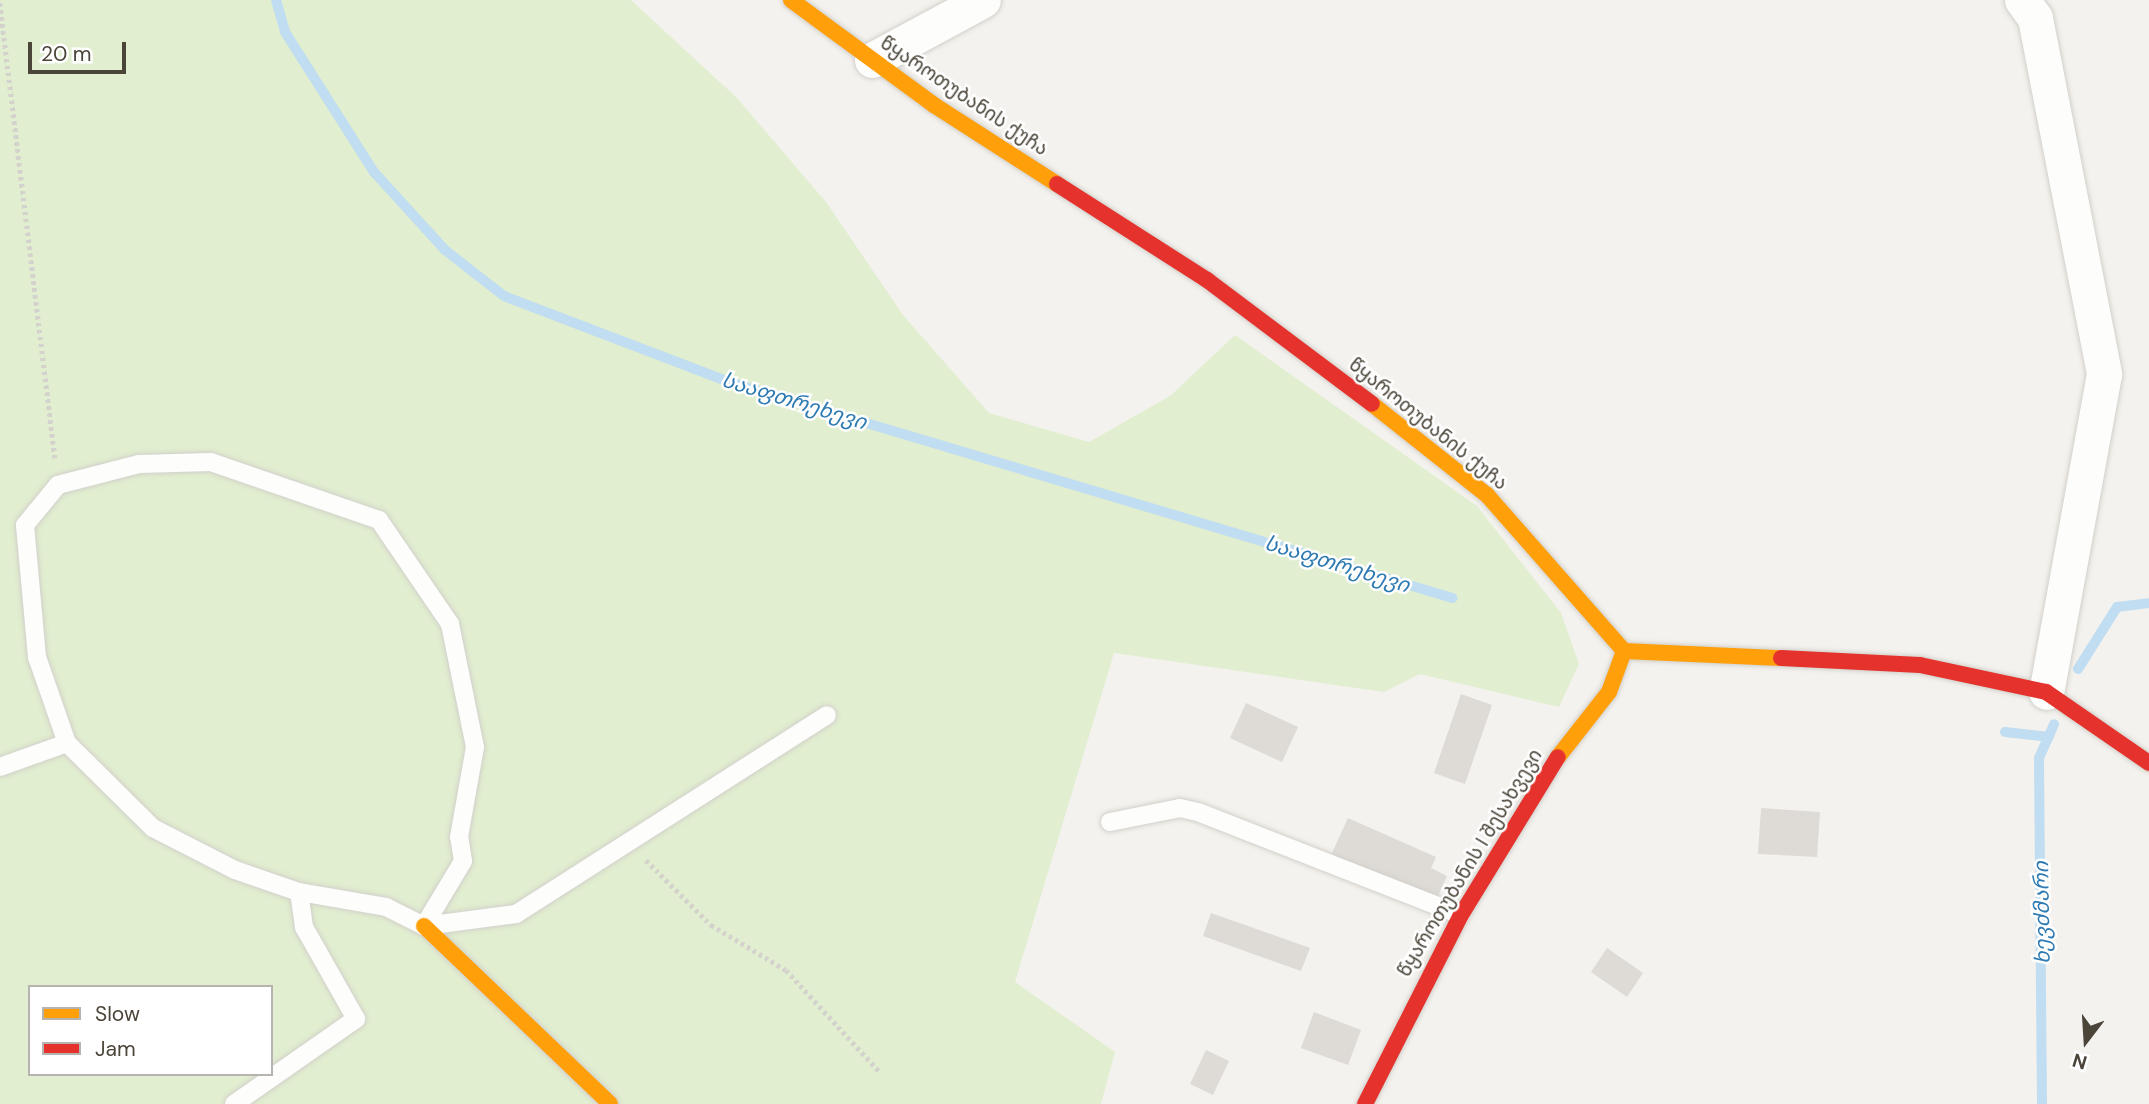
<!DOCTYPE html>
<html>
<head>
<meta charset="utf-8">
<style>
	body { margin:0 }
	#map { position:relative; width:2149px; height:1104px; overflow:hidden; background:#f4f2ee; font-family:"DM Sans","Noto Sans Georgian",sans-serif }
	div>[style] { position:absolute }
	.green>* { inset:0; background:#e1eecf }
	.stream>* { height:10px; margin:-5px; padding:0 5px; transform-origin:5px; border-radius:5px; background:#c0ddf1 }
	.building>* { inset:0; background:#dedbd6 }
	.path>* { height:4.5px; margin-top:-2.25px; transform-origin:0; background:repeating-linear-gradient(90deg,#d3d2cc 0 3.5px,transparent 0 7px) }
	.roads { filter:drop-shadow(0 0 2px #d2d0cb) drop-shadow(0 0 2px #d2d0cb) }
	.lane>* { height:18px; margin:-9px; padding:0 9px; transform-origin:9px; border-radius:9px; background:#fdfdfc }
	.street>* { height:35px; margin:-17.5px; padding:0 17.5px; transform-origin:17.5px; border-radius:17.5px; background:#fdfdfc }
	.slow>* { height:16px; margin:-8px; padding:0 8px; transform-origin:8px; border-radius:8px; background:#ff9f0a }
	.jam>* { height:16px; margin:-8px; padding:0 8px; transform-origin:8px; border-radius:8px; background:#e5322d }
	span { translate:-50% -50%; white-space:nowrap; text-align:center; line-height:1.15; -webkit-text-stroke:5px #fff; paint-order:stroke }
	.street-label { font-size:19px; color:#4b4439 }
	.water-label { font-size:21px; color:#2e7ab2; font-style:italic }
	.legend { position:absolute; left:28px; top:985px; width:245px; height:91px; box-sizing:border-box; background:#fff; border:2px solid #b7b4b0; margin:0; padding:9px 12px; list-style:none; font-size:21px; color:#4b4439 }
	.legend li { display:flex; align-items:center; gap:14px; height:35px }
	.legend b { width:35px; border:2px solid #b7b4b0 }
	.north { position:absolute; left:2051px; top:1006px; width:70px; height:70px; -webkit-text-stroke:5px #fff; paint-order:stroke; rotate:197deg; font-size:19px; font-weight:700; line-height:28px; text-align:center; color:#4b4439 }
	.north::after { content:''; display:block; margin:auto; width:24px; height:32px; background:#4b4439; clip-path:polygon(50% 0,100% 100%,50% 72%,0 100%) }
	.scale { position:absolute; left:28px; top:42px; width:98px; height:32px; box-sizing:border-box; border:4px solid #4b4439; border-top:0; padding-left:9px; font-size:21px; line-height:24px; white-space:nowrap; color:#4b4439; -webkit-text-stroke:5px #fff; paint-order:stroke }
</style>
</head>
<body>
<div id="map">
	<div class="green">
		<i style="clip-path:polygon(evenodd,0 0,631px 0,737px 98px,826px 202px,903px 315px,989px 413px,1089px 442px,1170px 396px,1235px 335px,1477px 506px,1561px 613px,1579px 664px,1559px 707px,1420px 674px,1384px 692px,1114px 653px,1015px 982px,1115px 1052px,1101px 1104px,0 1104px,0 0,30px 987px,271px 987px,271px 1074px,30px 1074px,30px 987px)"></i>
	</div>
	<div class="stream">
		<i style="left:276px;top:0;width:33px;rotate:74deg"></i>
		<i style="left:285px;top:32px;width:166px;rotate:57.6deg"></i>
		<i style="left:374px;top:172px;width:105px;rotate:47.7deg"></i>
		<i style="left:445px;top:250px;width:75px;rotate:37.9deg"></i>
		<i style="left:504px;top:296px;width:241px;rotate:20.9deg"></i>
		<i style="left:729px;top:382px;width:755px;rotate:16.63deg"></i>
		<i style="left:2078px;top:669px;width:73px;rotate:-57.8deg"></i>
		<i style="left:2117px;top:607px;width:32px;rotate:-7deg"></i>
		<i style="left:2005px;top:732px;width:44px;rotate:6.5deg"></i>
		<i style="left:2042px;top:1104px;width:346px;rotate:-90.5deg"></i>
		<i style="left:2039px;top:758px;width:37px;rotate:-66deg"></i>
	</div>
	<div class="building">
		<i style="clip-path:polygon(1461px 694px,1492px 705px,1465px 784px,1434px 773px)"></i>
		<i style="clip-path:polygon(1246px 703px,1298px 727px,1282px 762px,1230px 738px)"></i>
		<i style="clip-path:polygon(1761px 808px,1820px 812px,1817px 857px,1758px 854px)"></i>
		<i style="clip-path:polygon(1348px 818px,1436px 857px,1431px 868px,1447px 876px,1436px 901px,1331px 855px)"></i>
		<i style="clip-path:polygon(1211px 913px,1310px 948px,1301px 971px,1203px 936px)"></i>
		<i style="clip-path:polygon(1607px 948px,1643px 973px,1627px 997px,1591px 972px)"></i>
		<i style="clip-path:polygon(1314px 1012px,1361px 1030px,1348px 1065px,1301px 1048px)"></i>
		<i style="clip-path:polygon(1206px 1050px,1229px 1061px,1213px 1095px,1190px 1084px)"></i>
	</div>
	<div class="path">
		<i style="left:0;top:3px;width:459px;rotate:83.1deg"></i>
		<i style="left:646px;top:860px;width:92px;rotate:45deg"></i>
		<i style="left:711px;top:925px;width:87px;rotate:31deg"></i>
		<i style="left:786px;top:970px;width:137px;rotate:47.4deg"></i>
	</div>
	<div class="roads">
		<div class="lane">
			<i style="left:0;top:767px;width:71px;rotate:-19.7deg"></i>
			<i style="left:1110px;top:822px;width:71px;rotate:-11.3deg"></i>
			<i style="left:1180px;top:808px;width:18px;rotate:13deg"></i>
			<i style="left:1198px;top:812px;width:282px;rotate:21.4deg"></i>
			<i style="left:424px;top:926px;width:76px;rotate:-59deg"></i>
			<i style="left:463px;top:861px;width:24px;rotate:-99deg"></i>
			<i style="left:459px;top:837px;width:91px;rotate:-79.9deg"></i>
			<i style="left:475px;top:747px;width:126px;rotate:-101.5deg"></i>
			<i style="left:450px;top:624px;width:126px;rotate:-124.3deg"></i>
			<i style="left:379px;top:520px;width:178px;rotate:-161deg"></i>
			<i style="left:211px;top:462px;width:72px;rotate:178.4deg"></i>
			<i style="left:139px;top:464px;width:84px;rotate:165.5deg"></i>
			<i style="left:58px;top:485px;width:52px;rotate:129.5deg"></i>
			<i style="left:25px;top:525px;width:133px;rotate:84.8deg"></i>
			<i style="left:37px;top:657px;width:91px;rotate:70.8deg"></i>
			<i style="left:67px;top:743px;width:121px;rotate:44.7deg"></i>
			<i style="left:153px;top:828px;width:92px;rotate:27.1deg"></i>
			<i style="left:235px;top:870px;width:68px;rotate:19deg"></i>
			<i style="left:299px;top:892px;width:88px;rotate:9.8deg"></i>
			<i style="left:386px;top:907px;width:42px;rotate:26.6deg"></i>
			<i style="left:424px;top:926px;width:93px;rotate:-7.4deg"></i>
			<i style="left:516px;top:914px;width:369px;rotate:-32.6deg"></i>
			<i style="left:234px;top:1104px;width:149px;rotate:-34.9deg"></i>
			<i style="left:356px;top:1019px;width:106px;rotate:-119.5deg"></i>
			<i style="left:304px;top:927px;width:35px;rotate:-98deg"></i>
		</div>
		<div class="street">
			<i style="left:2022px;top:0;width:22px;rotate:54deg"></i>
			<i style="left:2035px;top:18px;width:363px;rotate:79deg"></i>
			<i style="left:2104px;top:374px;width:323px;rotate:100.3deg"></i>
			<i style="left:872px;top:60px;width:126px;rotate:-28.4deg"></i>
		</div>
		<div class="slow">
			<i style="left:791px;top:0;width:177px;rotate:36.3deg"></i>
			<i style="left:934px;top:105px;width:146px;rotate:32.7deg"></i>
			<i style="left:1372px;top:404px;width:147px;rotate:38.4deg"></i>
			<i style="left:1487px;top:495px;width:208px;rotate:48.7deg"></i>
			<i style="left:1624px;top:651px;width:157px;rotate:2.6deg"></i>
			<i style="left:1558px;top:757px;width:83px;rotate:-51.9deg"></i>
			<i style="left:1609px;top:692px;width:44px;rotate:-69.9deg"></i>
			<i style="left:424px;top:926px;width:257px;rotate:43.7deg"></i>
		</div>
		<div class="jam">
			<i style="left:1057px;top:184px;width:178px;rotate:32.6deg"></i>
			<i style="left:1207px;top:280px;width:206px;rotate:36.9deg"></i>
			<i style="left:1781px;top:658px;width:139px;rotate:2.9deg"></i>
			<i style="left:1920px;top:665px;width:129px;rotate:12.1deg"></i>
			<i style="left:2046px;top:692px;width:125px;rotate:34.6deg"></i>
			<i style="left:1365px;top:1104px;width:212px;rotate:-63.1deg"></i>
			<i style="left:1461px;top:915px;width:185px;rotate:-58.5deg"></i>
		</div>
	</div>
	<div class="street-label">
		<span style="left:964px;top:96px;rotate:34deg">წყაროთუბანის ქუჩა</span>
		<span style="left:1428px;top:424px;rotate:39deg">წყაროთუბანის ქუჩა</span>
		<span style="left:1470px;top:863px;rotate:-59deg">წყაროთუბანის I შესახვევი</span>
	</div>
	<div class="water-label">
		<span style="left:794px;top:401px;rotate:17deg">სააფთრეხევი</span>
		<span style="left:1337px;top:564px;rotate:17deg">სააფთრეხევი</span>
		<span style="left:2042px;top:913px;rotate:-91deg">ხევძმარი</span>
	</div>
	<ul class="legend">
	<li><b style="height:9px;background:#ff9f0a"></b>Slow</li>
	<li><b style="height:9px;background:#e5322d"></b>Jam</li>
	</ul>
	<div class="north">N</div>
	<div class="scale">20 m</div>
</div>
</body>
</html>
